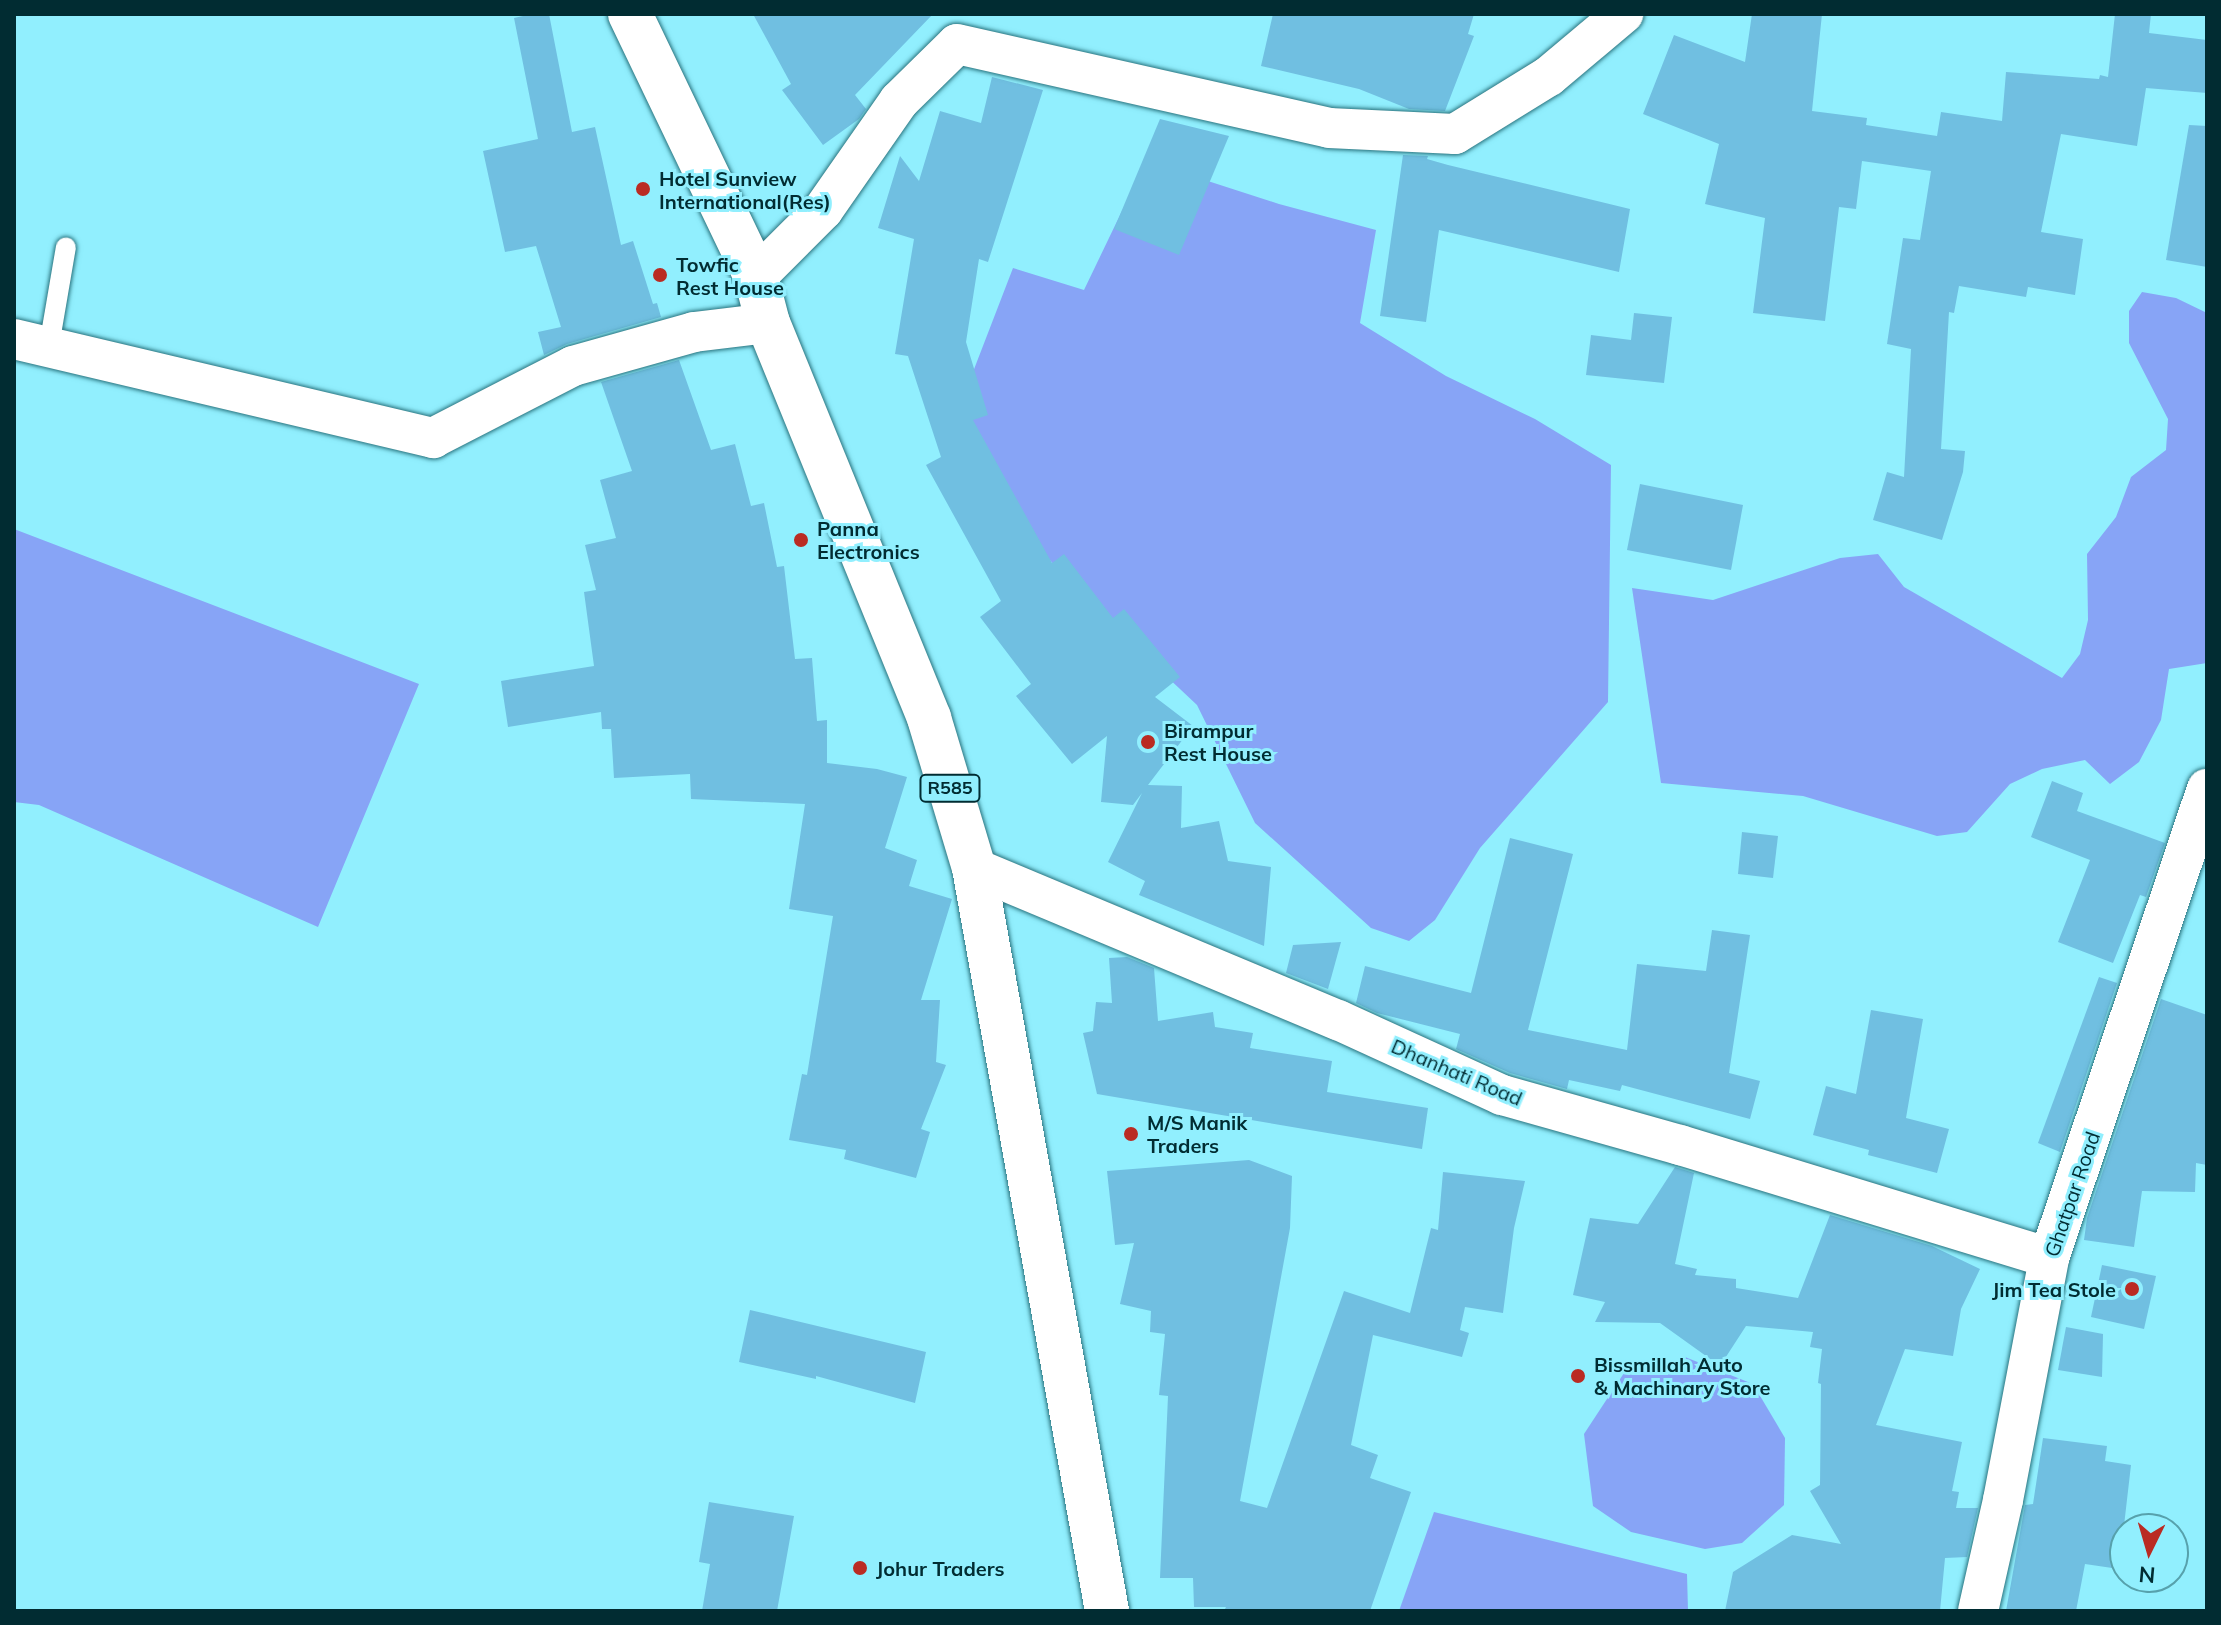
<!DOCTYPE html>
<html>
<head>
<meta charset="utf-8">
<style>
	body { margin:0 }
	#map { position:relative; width:2221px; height:1625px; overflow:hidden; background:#91effe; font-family:Mulish,sans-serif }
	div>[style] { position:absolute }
	.water>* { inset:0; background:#87a4f6 }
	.building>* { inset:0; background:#70bfe1 }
	.roads { filter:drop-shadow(0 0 2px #29737e) drop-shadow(0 0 2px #29737e) }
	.lane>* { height:20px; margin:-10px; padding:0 10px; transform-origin:10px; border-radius:10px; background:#fff }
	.street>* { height:40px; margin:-20px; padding:0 20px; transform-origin:20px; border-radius:20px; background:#fff }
	.primary>* { height:44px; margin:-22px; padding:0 22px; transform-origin:22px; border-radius:22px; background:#fff }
	.dots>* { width:22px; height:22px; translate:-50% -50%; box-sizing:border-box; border:4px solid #91effe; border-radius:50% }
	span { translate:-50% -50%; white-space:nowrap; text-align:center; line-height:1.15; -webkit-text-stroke:6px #91effe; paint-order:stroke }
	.shield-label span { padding:2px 6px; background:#91effe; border:2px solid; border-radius:6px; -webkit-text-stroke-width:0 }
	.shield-label { font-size:18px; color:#012c32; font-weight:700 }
	.poi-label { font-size:20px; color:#012c32; font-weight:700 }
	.left { translate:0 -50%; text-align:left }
	.right { translate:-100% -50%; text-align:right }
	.street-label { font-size:20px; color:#012c32 }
	.frame { position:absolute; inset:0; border:16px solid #012c32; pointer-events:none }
	.north { position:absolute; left:2109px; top:1513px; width:80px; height:80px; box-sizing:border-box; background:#91effe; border:2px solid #57a1ac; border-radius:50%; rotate:185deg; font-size:22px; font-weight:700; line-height:32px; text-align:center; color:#012c32 }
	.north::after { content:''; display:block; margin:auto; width:28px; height:36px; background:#ba2b23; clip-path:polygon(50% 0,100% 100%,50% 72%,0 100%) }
</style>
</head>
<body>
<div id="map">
	<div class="water">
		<i style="clip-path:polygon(1146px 161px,1279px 204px,1376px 230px,1360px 323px,1446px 376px,1535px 419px,1611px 465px,1608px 702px,1480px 848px,1435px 920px,1409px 941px,1371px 928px,1255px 823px,1197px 705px,1081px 596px,997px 499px,956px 416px,1013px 268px,1084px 290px)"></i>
		<i style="clip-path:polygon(2142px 292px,2176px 298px,2207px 313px,2207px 663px,2169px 669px,2161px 720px,2139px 762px,2110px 784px,2085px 760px,2042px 769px,2010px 784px,1967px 832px,1937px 836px,1803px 796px,1661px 783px,1632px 588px,1713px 600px,1840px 558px,1878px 554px,1904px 587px,2062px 678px,2080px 654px,2088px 620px,2087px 554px,2116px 517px,2131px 477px,2166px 450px,2168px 419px,2129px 343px,2129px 311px)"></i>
		<i style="clip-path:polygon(14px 529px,419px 684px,318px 927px,39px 805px,14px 802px)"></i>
		<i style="clip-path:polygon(1685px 1357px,1753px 1384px,1785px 1438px,1784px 1505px,1742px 1543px,1705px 1549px,1631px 1532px,1593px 1506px,1584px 1434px,1624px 1373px)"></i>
		<i style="clip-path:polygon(1434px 1512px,1687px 1574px,1688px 1611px,1399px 1611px)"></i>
	</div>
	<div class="building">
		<i style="clip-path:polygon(532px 14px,549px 14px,572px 132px,595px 127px,621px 245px,633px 241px,653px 304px,657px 303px,661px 317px,567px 344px,544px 355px,538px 332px,561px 327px,536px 246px,505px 252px,483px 151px,538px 139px,514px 18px)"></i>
		<i style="clip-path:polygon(753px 14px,933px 14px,855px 95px,866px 109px,859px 119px,823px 145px,782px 90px,791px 84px)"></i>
		<i style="clip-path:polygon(1273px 14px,1474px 14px,1468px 34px,1474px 36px,1445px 111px,1409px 109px,1359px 89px,1261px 66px)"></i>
		<i style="clip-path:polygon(1752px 14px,1822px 14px,1812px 111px,1867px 118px,1866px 125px,1937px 136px,1941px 112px,2002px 121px,2006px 72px,2099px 79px,2100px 75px,2108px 77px,2115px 14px,2151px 14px,2149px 33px,2207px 40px,2207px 93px,2146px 88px,2137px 146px,2061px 134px,2041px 232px,2083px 239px,2075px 295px,2028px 287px,2026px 297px,1959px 286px,1954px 313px,1949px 312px,1941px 449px,1965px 451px,1963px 472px,1942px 540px,1873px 520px,1887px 472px,1904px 477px,1911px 349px,1887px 344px,1903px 238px,1920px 240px,1931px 171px,1862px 161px,1856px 209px,1839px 207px,1825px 321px,1753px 313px,1765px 218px,1705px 204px,1719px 144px,1643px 114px,1674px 35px,1745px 62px)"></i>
		<i style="clip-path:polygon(992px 77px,1043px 90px,988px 262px,979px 259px,966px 342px,988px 415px,973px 420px,1052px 563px,1064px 554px,1113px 618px,1124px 609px,1180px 677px,1155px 697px,1193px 726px,1148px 785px,1182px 786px,1181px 828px,1219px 821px,1228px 861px,1271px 867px,1264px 946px,1139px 895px,1145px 881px,1108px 862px,1142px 793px,1133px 805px,1101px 802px,1107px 736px,1072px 764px,1016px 696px,1031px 684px,980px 617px,1001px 601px,926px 465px,941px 457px,908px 356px,895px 354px,914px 239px,878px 228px,900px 156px,919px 181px,940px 111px,981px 123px)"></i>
		<i style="clip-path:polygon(1160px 119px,1229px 136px,1179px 255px,1114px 229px)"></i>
		<i style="clip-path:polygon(2189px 125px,2207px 126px,2207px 267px,2166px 260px)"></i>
		<i style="clip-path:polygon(1403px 155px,1428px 156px,1427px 159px,1448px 165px,1630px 209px,1619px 272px,1439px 230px,1426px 322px,1380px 316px)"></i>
		<i style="clip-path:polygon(1634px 313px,1672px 317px,1664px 383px,1586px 375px,1591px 335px,1631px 340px)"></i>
		<i style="clip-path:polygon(679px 360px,711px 450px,735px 444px,751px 506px,764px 503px,777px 567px,784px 566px,795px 659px,812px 658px,817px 721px,827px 720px,827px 763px,877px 769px,907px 777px,885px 848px,917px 860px,909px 886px,952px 899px,921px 1000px,940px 1000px,936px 1062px,946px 1065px,921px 1129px,930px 1132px,916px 1178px,844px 1159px,846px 1150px,789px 1140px,802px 1074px,807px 1075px,833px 916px,789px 909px,805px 804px,691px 799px,690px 774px,614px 778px,611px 729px,602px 729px,601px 712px,508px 727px,501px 681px,594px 666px,584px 592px,596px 590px,585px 545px,616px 538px,600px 480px,632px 471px,601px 382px)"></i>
		<i style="clip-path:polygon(1640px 484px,1743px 505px,1731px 570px,1627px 550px)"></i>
		<i style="clip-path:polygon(2052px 781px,2083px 793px,2077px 811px,2165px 843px,2146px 897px,2140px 895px,2113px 963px,2058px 942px,2090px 860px,2031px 837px)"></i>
		<i style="clip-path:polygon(1742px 832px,1778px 836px,1773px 878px,1738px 874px)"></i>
		<i style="clip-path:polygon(1510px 838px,1573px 854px,1528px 1030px,1627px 1050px,1637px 964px,1706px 971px,1712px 930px,1750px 935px,1729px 1073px,1760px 1081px,1750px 1119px,1622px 1085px,1620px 1091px,1569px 1080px,1567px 1089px,1510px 1073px,1456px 1049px,1460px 1034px,1377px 1013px,1356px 1003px,1365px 966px,1471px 993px)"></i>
		<i style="clip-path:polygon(1341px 942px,1328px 989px,1286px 973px,1293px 945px)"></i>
		<i style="clip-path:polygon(1127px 957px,1154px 968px,1158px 1021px,1213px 1012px,1215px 1027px,1253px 1033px,1250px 1048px,1332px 1061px,1327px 1092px,1428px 1108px,1422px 1149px,1097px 1094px,1083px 1033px,1093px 1031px,1096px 1002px,1112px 1003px,1109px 958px)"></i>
		<i style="clip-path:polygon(2099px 977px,2117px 983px,2060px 1152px,2038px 1143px)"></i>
		<i style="clip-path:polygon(2161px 999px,2207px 1015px,2207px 1165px,2196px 1163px,2195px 1192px,2142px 1191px,2134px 1247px,2084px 1240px,2087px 1218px)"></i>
		<i style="clip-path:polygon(1871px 1010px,1923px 1019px,1906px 1118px,1949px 1129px,1937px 1173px,1868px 1155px,1869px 1150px,1813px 1135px,1826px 1086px,1856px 1094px)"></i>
		<i style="clip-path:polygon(1249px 1160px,1292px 1176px,1290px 1228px,1240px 1501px,1267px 1508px,1344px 1291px,1410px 1313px,1431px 1228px,1438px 1230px,1443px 1172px,1525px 1181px,1514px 1228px,1503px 1313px,1465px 1307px,1460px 1330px,1469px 1333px,1462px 1357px,1373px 1335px,1351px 1445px,1378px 1455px,1370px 1478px,1411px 1492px,1370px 1611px,1224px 1611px,1226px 1607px,1194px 1607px,1193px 1578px,1160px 1578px,1168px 1396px,1159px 1395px,1165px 1334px,1150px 1332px,1151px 1311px,1120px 1304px,1134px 1243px,1115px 1245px,1107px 1171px)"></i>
		<i style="clip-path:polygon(1675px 1167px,1694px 1173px,1675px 1264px,1697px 1269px,1695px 1275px,1736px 1279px,1736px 1288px,1798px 1298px,1830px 1215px,1932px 1246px,1980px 1269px,1961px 1309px,1953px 1356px,1905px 1349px,1876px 1425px,1962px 1442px,1952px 1491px,1959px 1492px,1956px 1508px,1978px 1508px,1967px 1557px,1945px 1558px,1940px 1611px,1725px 1611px,1733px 1572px,1792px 1535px,1841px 1544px,1810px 1491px,1820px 1485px,1821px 1384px,1818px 1383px,1822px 1349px,1810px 1347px,1813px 1332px,1746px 1326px,1720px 1366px,1660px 1323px,1595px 1322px,1605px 1302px,1573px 1295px,1590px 1218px,1638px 1224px)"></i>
		<i style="clip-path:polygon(2102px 1265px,2156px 1276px,2144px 1329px,2091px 1317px)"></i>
		<i style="clip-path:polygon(750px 1310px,926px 1352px,915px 1403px,816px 1376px,816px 1379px,739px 1362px)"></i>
		<i style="clip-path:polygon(2066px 1327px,2103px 1334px,2102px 1377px,2058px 1370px)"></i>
		<i style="clip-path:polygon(2043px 1438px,2107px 1446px,2105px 1461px,2131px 1465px,2119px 1569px,2085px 1564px,2076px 1611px,2006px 1611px,2025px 1505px,2033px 1504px)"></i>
		<i style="clip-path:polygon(709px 1502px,794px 1516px,777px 1611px,702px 1611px,710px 1564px,699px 1562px)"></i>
	</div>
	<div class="roads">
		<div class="lane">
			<i style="left:49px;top:346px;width:100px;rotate:-80.3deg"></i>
		</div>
		<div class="street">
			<i style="left:756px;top:277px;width:95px;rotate:-45deg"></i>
			<i style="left:823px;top:210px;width:133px;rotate:-55.1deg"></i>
			<i style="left:899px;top:101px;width:81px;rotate:-44.5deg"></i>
			<i style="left:957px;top:44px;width:381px;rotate:12.7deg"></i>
			<i style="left:1329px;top:128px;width:126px;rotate:2.7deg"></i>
			<i style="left:1455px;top:134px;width:110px;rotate:-31.7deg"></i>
			<i style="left:1549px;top:76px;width:97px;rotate:-40deg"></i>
			<i style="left:14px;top:339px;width:431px;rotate:13.3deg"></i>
			<i style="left:433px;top:438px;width:157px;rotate:-27.2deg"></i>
			<i style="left:573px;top:366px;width:126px;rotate:-15.7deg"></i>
			<i style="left:694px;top:332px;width:75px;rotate:-6.9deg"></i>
			<i style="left:974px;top:868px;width:394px;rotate:22.7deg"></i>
			<i style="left:1338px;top:1020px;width:180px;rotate:24.6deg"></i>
			<i style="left:1502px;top:1095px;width:185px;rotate:15.7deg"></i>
			<i style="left:1680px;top:1145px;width:386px;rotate:17deg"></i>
			<i style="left:1978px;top:1611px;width:114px;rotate:-77.3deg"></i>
			<i style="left:2003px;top:1500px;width:246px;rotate:-79.2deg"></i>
			<i style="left:2049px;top:1258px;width:495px;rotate:-71.4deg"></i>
		</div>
		<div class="primary">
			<i style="left:630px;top:14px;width:292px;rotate:64.4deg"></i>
			<i style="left:756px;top:277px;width:48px;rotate:75.4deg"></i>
			<i style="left:768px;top:323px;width:427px;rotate:67.8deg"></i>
			<i style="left:929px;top:718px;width:157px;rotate:73.3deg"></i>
			<i style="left:974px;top:868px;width:755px;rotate:79.85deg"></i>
		</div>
	</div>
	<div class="dots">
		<i style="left:643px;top:189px;background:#ba2b23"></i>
		<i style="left:660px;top:275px;background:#ba2b23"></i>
		<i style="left:801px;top:540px;background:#ba2b23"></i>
		<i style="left:1148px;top:742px;background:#ba2b23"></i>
		<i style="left:1131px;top:1134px;background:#ba2b23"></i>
		<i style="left:2132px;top:1289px;background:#ba2b23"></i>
		<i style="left:1578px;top:1376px;background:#ba2b23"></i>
		<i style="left:860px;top:1568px;background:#ba2b23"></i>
	</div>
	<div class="shield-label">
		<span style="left:950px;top:788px">R585</span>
	</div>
	<div class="poi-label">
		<span class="left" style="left:659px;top:190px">Hotel Sunview<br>International(Res)</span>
		<span class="left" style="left:676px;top:276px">Towfic<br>Rest House</span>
		<span class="left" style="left:817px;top:540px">Panna<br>Electronics</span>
		<span class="left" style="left:1164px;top:742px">Birampur<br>Rest House</span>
		<span class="left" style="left:1147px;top:1134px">M/S Manik<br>Traders</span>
		<span class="right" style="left:2116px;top:1289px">Jim Tea Stole</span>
		<span class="left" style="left:1594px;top:1376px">Bissmillah Auto<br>&amp; Machinary Store</span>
		<span class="left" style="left:876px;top:1568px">Johur Traders</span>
	</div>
	<div class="street-label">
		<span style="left:1457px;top:1072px;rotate:23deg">Dhanhati Road</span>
		<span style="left:2072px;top:1194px;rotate:-71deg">Ghatpar Road</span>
	</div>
	<div class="frame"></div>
	<div class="north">N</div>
</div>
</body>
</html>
